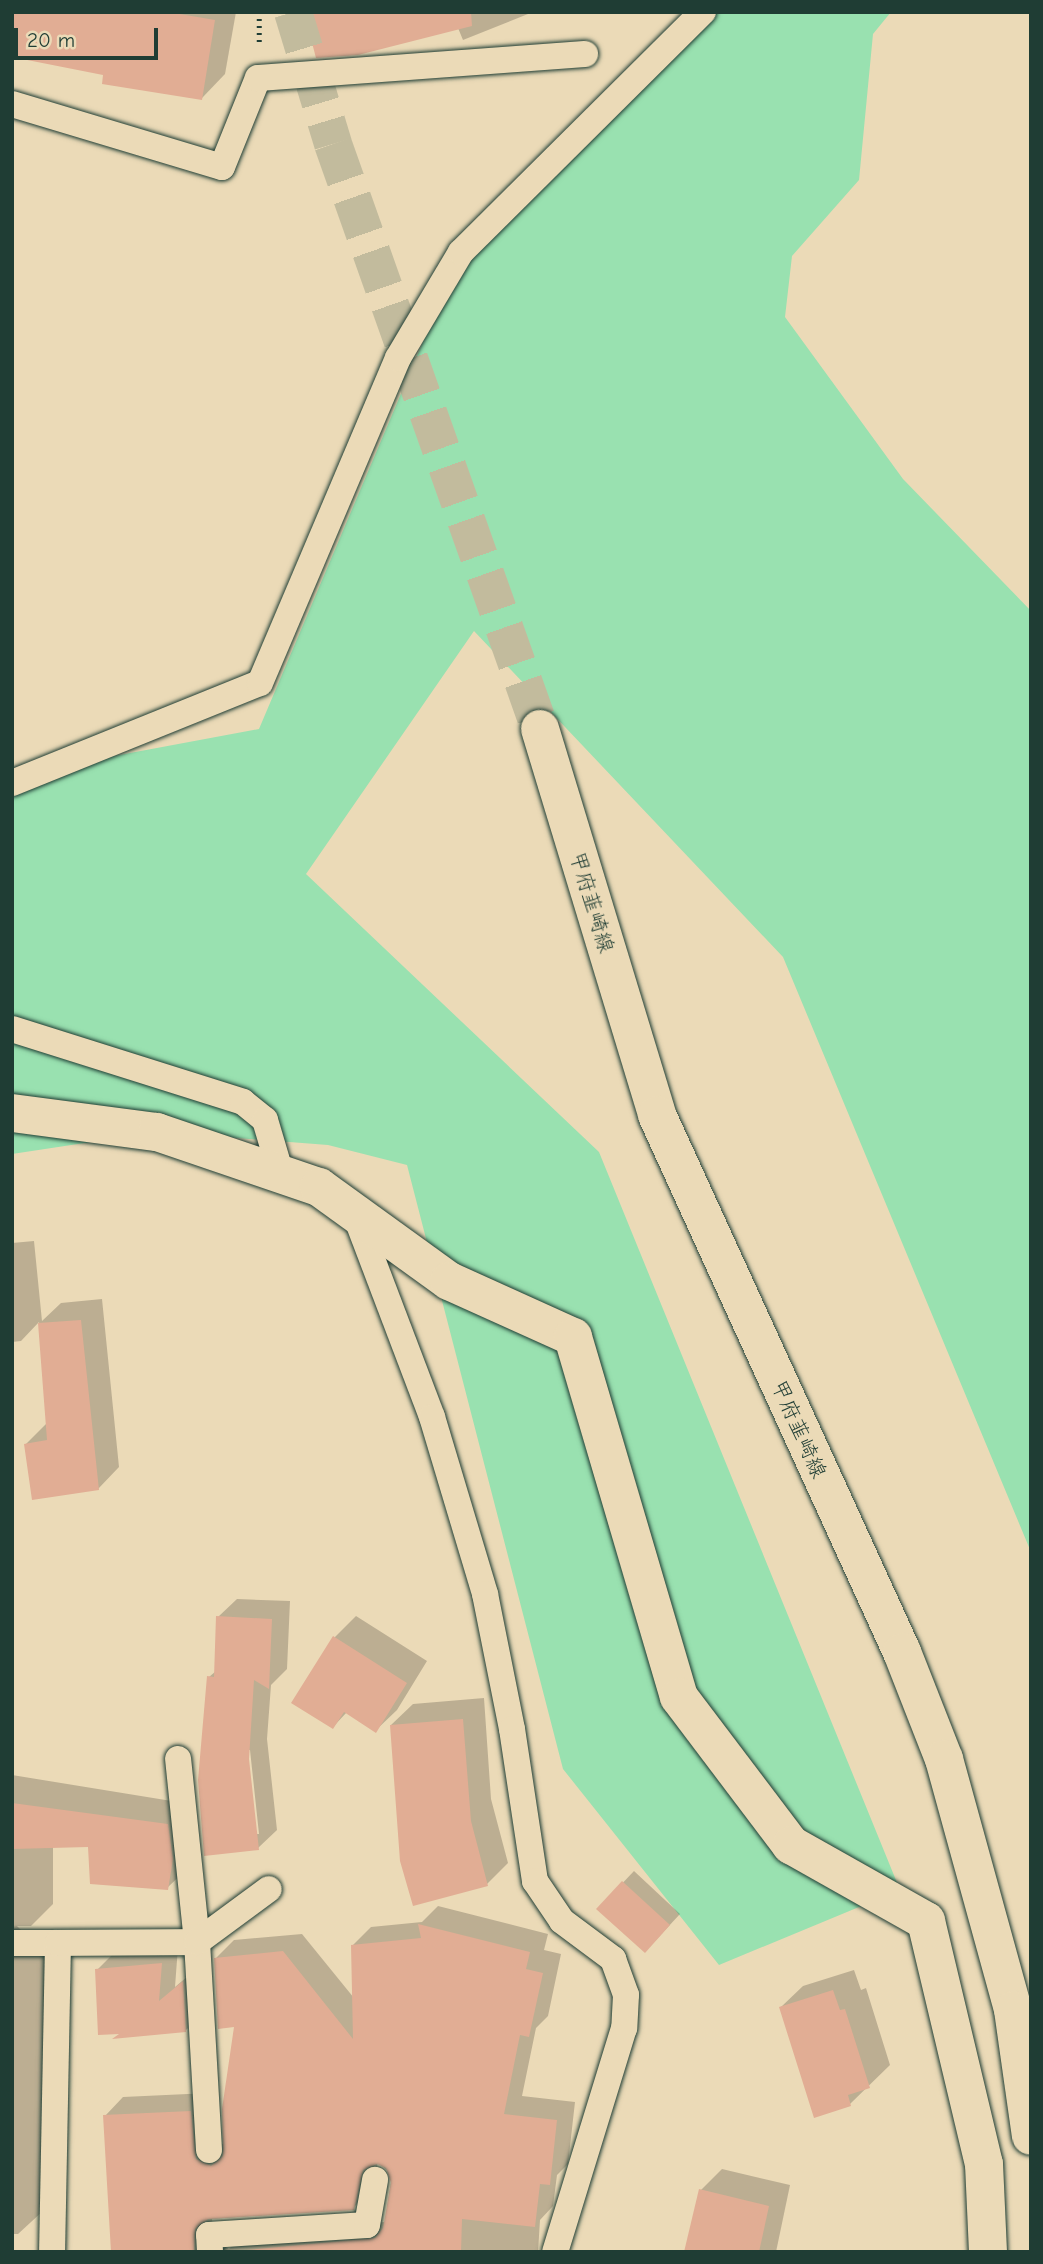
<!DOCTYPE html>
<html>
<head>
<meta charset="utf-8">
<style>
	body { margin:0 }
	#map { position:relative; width:1043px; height:2264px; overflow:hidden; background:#ebdab7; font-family:"Comic Neue","Klee One",sans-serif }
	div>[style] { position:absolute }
	.green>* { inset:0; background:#99e1b0 }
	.shadow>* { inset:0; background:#0003 }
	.building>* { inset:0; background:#e1ad94 }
	.primary-tunnel>* { height:38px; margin-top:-19px; transform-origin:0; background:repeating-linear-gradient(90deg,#c2bb9d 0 38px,transparent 0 57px) }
	.path>* { height:4.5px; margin-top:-2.25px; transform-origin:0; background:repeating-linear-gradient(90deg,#1f3d34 0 2px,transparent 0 7px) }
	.roads { filter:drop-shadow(0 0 2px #1f3d34) drop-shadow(0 0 2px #1f3d34) }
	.lane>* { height:26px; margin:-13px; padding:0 13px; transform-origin:13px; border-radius:13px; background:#ebdab7 }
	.street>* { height:38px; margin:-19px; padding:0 19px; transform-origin:19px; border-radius:19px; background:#ebdab7 }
	.primary>* { height:38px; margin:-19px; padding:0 19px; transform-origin:19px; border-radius:19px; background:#ebdab7 }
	span { translate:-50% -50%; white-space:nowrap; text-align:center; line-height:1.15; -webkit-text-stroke:5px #ebdab7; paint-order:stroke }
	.street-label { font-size:21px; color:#1f3d34 }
	.frame { position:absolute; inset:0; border:14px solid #1f3d34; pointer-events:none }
	.scale { position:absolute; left:14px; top:28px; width:144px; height:32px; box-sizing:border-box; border:4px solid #1f3d34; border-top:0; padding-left:9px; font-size:21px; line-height:24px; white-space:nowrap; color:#1f3d34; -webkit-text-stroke:5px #ebdab7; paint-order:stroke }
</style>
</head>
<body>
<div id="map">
	<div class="green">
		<i style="clip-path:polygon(703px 12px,891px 12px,873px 34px,859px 180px,792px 256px,785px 317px,903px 479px,1031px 611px,1031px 1552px,783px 957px,474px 631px,306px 874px,599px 1152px,900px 1890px,719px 1965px,563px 1769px,407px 1165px,328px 1145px,157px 1132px,12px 1154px,12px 775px,259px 729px,461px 252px)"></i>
	</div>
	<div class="shadow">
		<i style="clip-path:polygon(12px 12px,236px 12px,225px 74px,202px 98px,105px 74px)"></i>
		<i style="clip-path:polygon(306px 12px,533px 12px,463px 40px,458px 28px)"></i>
		<i style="clip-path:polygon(34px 1241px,42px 1321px,61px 1303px,102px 1299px,119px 1467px,98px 1489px,25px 1445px,47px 1423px,39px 1322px,21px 1341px,12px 1342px,12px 1243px)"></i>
		<i style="clip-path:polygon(evenodd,237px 1599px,290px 1601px,287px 1669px,271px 1685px,267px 1739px,277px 1830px,258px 1848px,209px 1677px,216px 1671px,218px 1617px,237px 1599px,246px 1750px,250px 1750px,259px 1834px,255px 1834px,246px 1750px)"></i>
		<i style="clip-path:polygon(356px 1616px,427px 1661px,397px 1710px,375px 1731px,347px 1712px,333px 1727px,335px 1637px)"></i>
		<i style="clip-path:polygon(484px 1698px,491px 1799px,508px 1863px,487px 1884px,391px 1725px,413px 1704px)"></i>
		<i style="clip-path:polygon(12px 1775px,190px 1804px,189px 1867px,167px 1888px,90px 1846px,53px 1846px,53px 1904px,31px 1926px,17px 1926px,26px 1935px,53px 1937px,56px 2199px,18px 2234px,12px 2234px)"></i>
		<i style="clip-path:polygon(634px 1871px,680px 1914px,655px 1941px,598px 1909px)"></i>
		<i style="clip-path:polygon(evenodd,438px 1906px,548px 1934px,544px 1950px,561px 1954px,548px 2016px,536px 2028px,522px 2096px,575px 2102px,568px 2164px,557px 2175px,553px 2206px,540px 2220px,538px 2252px,114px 2252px,105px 2116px,123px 2097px,209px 2093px,214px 2139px,226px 2146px,236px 2025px,215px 1959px,234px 1940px,302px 1934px,354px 1998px,352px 1946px,371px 1927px,422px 1922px,438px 1906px,378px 2162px,392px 2175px,385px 2222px,246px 2232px,229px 2249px,215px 2241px,212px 2219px,353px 2208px,372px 2189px,378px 2162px)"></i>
		<i style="clip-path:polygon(178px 1947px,175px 1987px,200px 1966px,203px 2013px,186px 2030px,122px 2032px,97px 1970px,114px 1953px)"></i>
		<i style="clip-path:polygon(854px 1970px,861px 1990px,866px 1988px,890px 2065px,850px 2104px,781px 2007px,803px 1986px)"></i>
		<i style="clip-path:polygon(722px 2169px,790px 2185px,776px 2252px,692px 2252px,701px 2190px)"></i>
	</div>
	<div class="building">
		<i style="clip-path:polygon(12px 12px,168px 12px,215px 20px,202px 100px,102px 84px,103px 75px,12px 57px)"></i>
		<i style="clip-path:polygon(304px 12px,471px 12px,472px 26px,358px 55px,316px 58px)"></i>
		<i style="clip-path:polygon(81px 1320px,99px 1490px,32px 1500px,24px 1444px,47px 1440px,38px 1323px)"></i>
		<i style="clip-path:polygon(216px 1616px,272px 1619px,269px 1689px,254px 1680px,249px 1759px,259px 1850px,204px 1856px,198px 1780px,207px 1676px,214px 1677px)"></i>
		<i style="clip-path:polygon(333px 1636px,407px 1683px,376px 1733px,344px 1712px,333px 1729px,291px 1703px)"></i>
		<i style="clip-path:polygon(463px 1719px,471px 1821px,488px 1886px,413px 1906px,400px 1861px,390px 1725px)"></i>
		<i style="clip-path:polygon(12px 1803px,168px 1824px,173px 1859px,168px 1890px,90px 1884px,88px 1847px,12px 1849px)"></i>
		<i style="clip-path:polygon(622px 1881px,670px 1925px,645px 1953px,596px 1909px)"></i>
		<i style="clip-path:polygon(418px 1924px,530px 1952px,526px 1969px,543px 1973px,529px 2037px,520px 2035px,504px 2114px,557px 2120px,550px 2185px,540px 2184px,535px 2227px,462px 2219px,461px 2252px,226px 2252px,375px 2238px,383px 2228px,391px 2183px,386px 2168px,377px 2164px,363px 2170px,354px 2210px,208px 2219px,195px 2229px,194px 2252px,111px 2252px,103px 2115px,191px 2111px,196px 2159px,211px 2166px,223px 2156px,222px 2109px,234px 2027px,218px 2029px,214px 1958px,283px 1951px,353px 2039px,351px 1945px,421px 1938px)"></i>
		<i style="clip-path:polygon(162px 1963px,159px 2001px,183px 1981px,186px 2032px,112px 2039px,119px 2034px,98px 2035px,95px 1969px)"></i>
		<i style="clip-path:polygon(833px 1990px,840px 2010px,845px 2009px,870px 2088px,848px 2095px,851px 2106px,814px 2118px,779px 2007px)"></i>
		<i style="clip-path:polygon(699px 2189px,769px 2206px,759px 2252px,684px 2252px)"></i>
	</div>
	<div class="primary-tunnel">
		<i style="left:293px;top:12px;width:138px;rotate:73.1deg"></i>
		<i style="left:333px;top:144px;width:621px;rotate:70.51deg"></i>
	</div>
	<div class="path">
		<i style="left:259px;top:42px;width:30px;rotate:-90deg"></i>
	</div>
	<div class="roads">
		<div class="lane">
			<i style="left:12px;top:104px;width:219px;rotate:16.7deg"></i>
			<i style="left:222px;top:167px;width:96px;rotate:-68deg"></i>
			<i style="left:258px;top:78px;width:328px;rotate:-4.2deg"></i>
			<i style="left:12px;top:783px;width:267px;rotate:-22deg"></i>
			<i style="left:260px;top:683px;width:353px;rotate:-67deg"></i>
			<i style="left:398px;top:358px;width:123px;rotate:-59.3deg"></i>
			<i style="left:461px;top:252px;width:341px;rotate:-44.8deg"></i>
			<i style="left:12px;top:1029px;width:242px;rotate:17.5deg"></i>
			<i style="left:243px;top:1102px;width:28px;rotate:39deg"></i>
			<i style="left:265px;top:1120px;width:56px;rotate:73.5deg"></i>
			<i style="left:355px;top:1214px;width:217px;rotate:69.2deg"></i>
			<i style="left:432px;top:1417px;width:185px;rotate:73.3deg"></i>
			<i style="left:485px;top:1594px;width:138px;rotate:78.7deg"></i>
			<i style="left:512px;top:1729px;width:154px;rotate:81.4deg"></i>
			<i style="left:535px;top:1881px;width:48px;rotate:56deg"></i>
			<i style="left:562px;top:1921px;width:64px;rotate:36.7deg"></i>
			<i style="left:613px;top:1959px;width:38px;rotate:70deg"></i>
			<i style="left:626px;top:1995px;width:33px;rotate:93deg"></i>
			<i style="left:624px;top:2028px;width:234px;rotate:107.1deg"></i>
			<i style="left:12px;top:1943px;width:46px"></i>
			<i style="left:58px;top:1943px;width:309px;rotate:91.1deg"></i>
			<i style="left:58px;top:1943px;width:139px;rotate:-0.4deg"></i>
			<i style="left:197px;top:1942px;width:184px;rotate:-95.9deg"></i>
			<i style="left:209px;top:2150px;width:208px;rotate:-93.3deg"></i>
			<i style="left:197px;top:1942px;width:89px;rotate:-36.4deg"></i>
			<i style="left:210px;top:2252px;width:17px;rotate:-93deg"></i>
			<i style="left:209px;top:2235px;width:158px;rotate:-3.6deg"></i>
			<i style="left:367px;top:2225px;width:46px;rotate:-79.9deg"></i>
		</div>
		<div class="street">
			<i style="left:12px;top:1113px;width:146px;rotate:7.5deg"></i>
			<i style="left:157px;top:1132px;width:171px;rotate:18.8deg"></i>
			<i style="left:319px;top:1187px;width:160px;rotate:35.9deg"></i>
			<i style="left:449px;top:1281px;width:136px;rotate:24.3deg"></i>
			<i style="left:573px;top:1337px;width:375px;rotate:73.6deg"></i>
			<i style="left:679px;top:1697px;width:186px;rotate:52.9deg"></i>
			<i style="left:791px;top:1845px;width:155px;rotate:29.4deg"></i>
			<i style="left:926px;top:1921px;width:250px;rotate:76.6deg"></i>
			<i style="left:984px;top:2164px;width:88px;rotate:87.4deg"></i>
		</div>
		<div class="primary">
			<i style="left:540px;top:729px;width:403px;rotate:73.1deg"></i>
			<i style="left:657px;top:1115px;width:590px;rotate:65.48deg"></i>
			<i style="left:902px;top:1652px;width:115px;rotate:68.6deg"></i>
			<i style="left:944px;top:1759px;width:260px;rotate:74.6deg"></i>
			<i style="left:1013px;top:2010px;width:127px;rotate:81.9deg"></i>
		</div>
	</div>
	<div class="street-label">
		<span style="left:592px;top:902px;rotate:73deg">甲府韮崎線</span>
		<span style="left:799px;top:1429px;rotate:66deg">甲府韮崎線</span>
	</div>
	<div class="frame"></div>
	<div class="scale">20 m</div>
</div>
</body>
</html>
